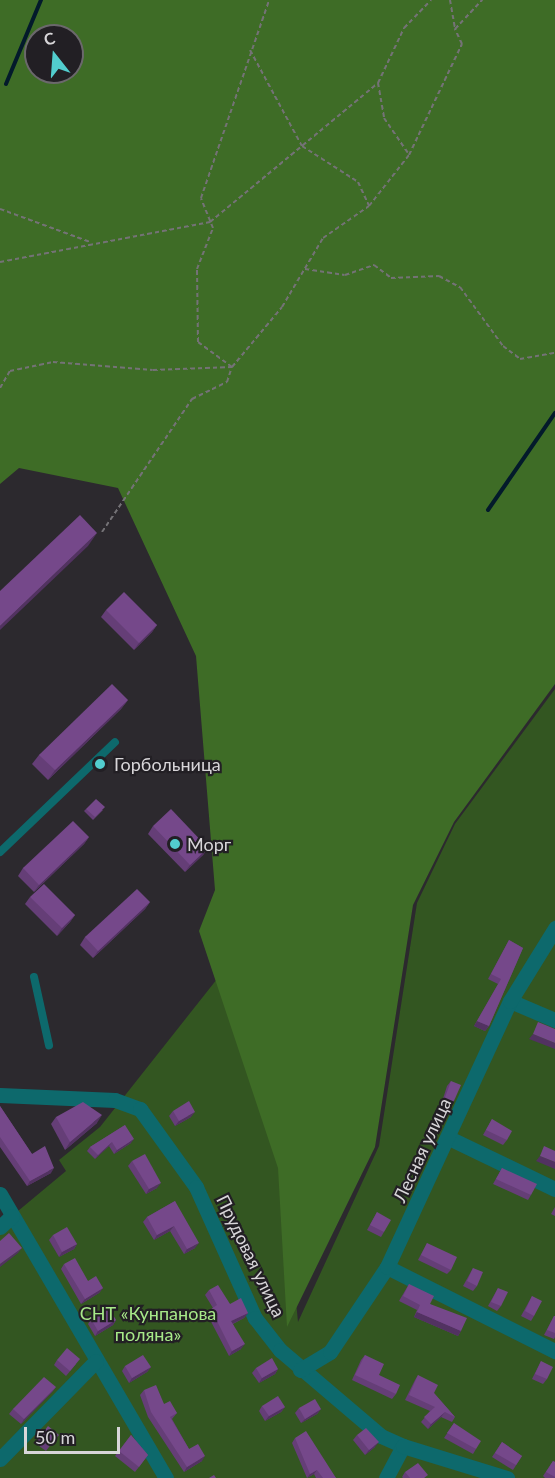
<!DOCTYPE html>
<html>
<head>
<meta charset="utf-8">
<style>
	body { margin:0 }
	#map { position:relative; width:555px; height:1478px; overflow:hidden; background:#2c292e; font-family:Lato,sans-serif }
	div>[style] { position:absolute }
	.green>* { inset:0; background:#335621 }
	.forest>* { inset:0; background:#3e6c26 }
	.stream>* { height:4px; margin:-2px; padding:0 2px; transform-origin:2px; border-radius:2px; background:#031a2b }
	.path>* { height:2px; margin-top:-1px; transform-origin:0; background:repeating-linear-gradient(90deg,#747276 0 4.5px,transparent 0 7.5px) }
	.lane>* { height:8px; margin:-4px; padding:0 4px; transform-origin:4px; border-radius:4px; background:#0d696c }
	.street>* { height:15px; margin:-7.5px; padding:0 7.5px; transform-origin:7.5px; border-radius:7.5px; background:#0d696c }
	.wall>* { inset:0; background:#653e77 }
	.shaded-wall>* { inset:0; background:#523261 }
	.building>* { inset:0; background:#75488a }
	.dots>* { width:16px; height:16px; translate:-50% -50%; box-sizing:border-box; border:3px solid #221f24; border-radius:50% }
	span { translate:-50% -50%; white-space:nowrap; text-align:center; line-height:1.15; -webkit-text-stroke:4.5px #221f24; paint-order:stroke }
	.poi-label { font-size:18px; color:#d8d6d9 }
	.left { translate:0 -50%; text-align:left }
	.street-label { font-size:18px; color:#d8d6d9 }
	.park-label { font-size:18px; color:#a7e989 }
	.north { position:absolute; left:24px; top:24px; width:60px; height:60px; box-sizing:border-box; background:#221f24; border:2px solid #6b686c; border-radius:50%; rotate:343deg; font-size:16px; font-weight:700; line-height:24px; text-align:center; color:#d8d6d9 }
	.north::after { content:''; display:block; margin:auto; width:21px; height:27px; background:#52cdce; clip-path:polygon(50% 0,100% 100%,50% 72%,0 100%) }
	.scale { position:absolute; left:24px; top:1427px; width:96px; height:27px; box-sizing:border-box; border:3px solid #d8d6d9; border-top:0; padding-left:8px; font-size:18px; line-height:21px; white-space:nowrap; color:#d8d6d9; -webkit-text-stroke:4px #221f24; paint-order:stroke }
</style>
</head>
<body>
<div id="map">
	<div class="green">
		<i style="clip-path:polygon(555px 689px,555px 1478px,0 1478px,0 1235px,12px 1216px,66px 1171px,59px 1160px,100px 1127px,221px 974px,283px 1165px,298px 1322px,379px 1146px,417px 903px,455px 824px)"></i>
	</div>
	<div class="forest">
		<i style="clip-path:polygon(evenodd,0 0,555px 0,555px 684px,454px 822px,413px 905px,375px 1147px,287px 1327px,278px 1168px,199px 931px,215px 890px,196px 656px,118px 488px,19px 468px,0 484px,0 0,36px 36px,72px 36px,72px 72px,36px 72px,36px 36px)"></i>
	</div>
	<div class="stream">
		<i style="left:6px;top:84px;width:91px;rotate:-67.4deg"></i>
		<i style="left:488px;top:510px;width:118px;rotate:-55.4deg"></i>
	</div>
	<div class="path">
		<i style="left:450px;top:0;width:29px;rotate:80deg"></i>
		<i style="left:250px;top:50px;width:109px;rotate:61.6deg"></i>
		<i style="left:302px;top:146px;width:67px;rotate:32.7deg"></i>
		<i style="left:358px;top:182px;width:26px;rotate:65deg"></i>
		<i style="left:378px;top:83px;width:36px;rotate:80deg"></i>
		<i style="left:384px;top:118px;width:42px;rotate:55.6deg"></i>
		<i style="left:0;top:209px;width:96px;rotate:20.1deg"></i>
		<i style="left:0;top:262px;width:214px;rotate:-10.8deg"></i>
		<i style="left:210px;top:222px;width:218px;rotate:-39.6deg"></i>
		<i style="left:378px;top:83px;width:61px;rotate:-64.7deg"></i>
		<i style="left:404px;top:28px;width:39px;rotate:-46deg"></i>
		<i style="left:305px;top:269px;width:40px;rotate:8.5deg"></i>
		<i style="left:345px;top:275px;width:31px;rotate:-19deg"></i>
		<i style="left:374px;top:265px;width:21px;rotate:37deg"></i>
		<i style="left:391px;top:278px;width:48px;rotate:-2.4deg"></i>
		<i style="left:439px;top:276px;width:24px;rotate:28deg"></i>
		<i style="left:460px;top:287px;width:73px;rotate:53.9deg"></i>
		<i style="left:503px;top:346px;width:21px;rotate:37deg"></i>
		<i style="left:520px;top:359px;width:36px;rotate:-10deg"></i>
		<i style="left:0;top:388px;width:20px;rotate:-60deg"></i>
		<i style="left:10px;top:371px;width:44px;rotate:-11.8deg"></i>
		<i style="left:53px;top:362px;width:100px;rotate:4.6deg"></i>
		<i style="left:153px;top:370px;width:79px;rotate:-2.2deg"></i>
		<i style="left:232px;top:367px;width:78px;rotate:-50.2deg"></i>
		<i style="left:282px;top:307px;width:80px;rotate:-59.3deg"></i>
		<i style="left:323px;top:238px;width:56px;rotate:-34.8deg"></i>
		<i style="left:369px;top:206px;width:65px;rotate:-51.9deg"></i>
		<i style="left:409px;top:155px;width:123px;rotate:-64.5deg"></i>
		<i style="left:462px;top:44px;width:17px;rotate:-115deg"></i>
		<i style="left:455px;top:29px;width:40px;rotate:-47deg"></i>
		<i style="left:102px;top:532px;width:161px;rotate:-55.9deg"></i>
		<i style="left:192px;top:399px;width:39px;rotate:-26deg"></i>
		<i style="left:227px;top:382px;width:16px;rotate:-72deg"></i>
		<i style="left:232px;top:367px;width:42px;rotate:-143.7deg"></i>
		<i style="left:198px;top:342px;width:73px;rotate:-90.8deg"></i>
		<i style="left:197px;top:269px;width:44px;rotate:-68.7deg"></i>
		<i style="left:213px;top:228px;width:32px;rotate:-112deg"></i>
		<i style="left:201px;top:198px;width:209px;rotate:-71deg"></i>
	</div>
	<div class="lane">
		<i style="left:0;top:852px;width:159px;rotate:-43.7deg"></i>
		<i style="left:34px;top:977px;width:70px;rotate:77.6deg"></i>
	</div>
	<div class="street">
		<i style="left:510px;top:1001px;width:49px;rotate:22.9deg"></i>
		<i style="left:0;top:1095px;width:115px;rotate:2.5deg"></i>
		<i style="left:115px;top:1100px;width:27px;rotate:20deg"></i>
		<i style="left:140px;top:1109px;width:96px;rotate:54.3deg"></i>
		<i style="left:196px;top:1187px;width:144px;rotate:65.8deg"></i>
		<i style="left:255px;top:1318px;width:41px;rotate:52deg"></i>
		<i style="left:280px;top:1350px;width:133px;rotate:40.4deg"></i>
		<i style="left:381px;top:1436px;width:24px;rotate:24deg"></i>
		<i style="left:403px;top:1446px;width:36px;rotate:118deg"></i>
		<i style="left:451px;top:1139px;width:115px;rotate:25.7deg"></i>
		<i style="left:0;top:1194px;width:329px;rotate:59.7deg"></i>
		<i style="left:0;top:1227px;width:16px;rotate:-43deg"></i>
		<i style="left:387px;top:1267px;width:188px;rotate:26.6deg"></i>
		<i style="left:300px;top:1370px;width:35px;rotate:-31deg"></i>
		<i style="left:330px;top:1352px;width:102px;rotate:-56.2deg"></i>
		<i style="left:387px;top:1267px;width:293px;rotate:-65.2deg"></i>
		<i style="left:510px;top:1001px;width:86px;rotate:-58.3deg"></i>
		<i style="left:403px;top:1446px;width:109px;rotate:17.1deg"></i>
		<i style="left:0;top:1459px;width:137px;rotate:-45.6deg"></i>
	</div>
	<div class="wall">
		<i style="clip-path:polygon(106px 610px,157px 625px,152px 632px,134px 650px,101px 617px)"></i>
		<i style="clip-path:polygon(128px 700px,121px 709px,48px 780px,32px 764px,39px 755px)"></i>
		<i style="clip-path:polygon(86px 809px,103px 810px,93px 820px,84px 811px)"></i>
		<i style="clip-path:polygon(153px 826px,208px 848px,203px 855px,185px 872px,148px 834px)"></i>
		<i style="clip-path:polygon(89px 837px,84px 844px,34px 892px,18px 876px,23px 868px)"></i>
		<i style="clip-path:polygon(30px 897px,75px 915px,70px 922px,57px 936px,25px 904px)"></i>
		<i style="clip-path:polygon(150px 902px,145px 909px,93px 958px,80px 945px,85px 937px)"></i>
		<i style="clip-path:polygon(509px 940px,523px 948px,489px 1026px,485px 1031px,474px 1026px,498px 984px,488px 979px)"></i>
		<i style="clip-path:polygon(451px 1081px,453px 1103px,450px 1108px,441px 1105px,447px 1086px)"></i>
		<i style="clip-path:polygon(0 1106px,32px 1154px,51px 1173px,27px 1186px,0 1147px)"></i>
		<i style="clip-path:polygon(173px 1111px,191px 1117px,175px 1126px,169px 1116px)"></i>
		<i style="clip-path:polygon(56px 1117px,97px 1123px,65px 1150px,51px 1124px)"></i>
		<i style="clip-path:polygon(492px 1119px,507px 1140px,503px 1145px,483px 1135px)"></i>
		<i style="clip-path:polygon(125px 1125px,131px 1143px,114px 1154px,109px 1146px,95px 1159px,87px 1151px,90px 1147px)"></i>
		<i style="clip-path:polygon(424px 1154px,423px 1168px,420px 1173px,415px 1170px)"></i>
		<i style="clip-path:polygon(132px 1161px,157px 1188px,146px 1194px,128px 1166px)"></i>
		<i style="clip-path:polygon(502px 1168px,531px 1195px,528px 1200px,493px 1184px)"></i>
		<i style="clip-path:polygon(175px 1201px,195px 1248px,184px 1254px,170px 1231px,154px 1240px,143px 1222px,147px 1217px)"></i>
		<i style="clip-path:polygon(555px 1207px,555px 1216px,551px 1214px)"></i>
		<i style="clip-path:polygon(377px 1212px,384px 1232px,381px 1237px,367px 1230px)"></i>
		<i style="clip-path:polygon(53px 1235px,77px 1244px,74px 1249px,59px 1257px,49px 1240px)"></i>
		<i style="clip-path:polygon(427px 1243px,451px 1270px,447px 1274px,418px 1260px)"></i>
		<i style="clip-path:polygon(64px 1264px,88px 1281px,103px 1288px,99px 1293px,81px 1304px,61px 1269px)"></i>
		<i style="clip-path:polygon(473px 1268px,477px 1286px,473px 1291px,463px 1286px)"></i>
		<i style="clip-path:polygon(409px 1284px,430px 1304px,461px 1331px,458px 1336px,414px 1317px,417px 1310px,399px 1301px)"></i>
		<i style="clip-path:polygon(498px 1288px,501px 1306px,497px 1311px,488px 1306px)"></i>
		<i style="clip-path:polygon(209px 1290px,230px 1304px,248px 1313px,244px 1318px,233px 1324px,241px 1349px,229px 1356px,207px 1314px,213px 1308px,205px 1295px)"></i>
		<i style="clip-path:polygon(532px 1296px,534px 1316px,531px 1321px,521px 1316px)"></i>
		<i style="clip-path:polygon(554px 1316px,555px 1316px,555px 1337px,554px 1339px,544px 1335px)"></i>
		<i style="clip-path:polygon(91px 1319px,116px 1320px,113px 1325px,95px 1336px,88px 1324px)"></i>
		<i style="clip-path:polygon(365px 1355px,379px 1375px,396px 1394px,392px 1399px,352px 1380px,361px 1360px)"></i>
		<i style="clip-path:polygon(57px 1360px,76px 1364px,66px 1376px,54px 1365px)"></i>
		<i style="clip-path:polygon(541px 1361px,547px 1379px,543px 1384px,532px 1379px)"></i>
		<i style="clip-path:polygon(125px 1366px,151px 1367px,147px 1372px,129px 1383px,122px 1371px)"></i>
		<i style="clip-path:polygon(256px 1368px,278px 1369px,275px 1374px,259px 1383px,252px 1373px)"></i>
		<i style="clip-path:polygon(418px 1375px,455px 1417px,452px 1422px,441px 1417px,428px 1429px,421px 1422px,430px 1411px,405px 1400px,415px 1380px)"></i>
		<i style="clip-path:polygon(56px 1387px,52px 1392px,21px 1424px,9px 1414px,13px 1409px)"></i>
		<i style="clip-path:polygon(144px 1390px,177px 1413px,172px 1419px,189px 1449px,202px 1461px,184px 1472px,148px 1417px,140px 1395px)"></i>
		<i style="clip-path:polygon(262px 1406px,285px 1407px,281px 1412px,265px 1421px,259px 1411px)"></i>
		<i style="clip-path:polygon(299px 1408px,321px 1409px,317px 1414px,301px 1423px,295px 1413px)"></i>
		<i style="clip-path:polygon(454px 1423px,476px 1449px,473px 1454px,444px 1438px)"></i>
		<i style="clip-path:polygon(131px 1435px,148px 1455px,135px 1472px,115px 1456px)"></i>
		<i style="clip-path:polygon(357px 1435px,375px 1447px,365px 1455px,353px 1440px)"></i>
		<i style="clip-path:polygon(39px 1438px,55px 1439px,46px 1451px,35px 1443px)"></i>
		<i style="clip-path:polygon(295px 1438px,336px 1478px,316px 1478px,314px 1474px,307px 1478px,292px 1443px)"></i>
		<i style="clip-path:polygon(502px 1442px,522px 1456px,513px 1470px,492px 1457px)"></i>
		<i style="clip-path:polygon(553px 1461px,555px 1462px,555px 1478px,545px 1478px,543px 1476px)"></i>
		<i style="clip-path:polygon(405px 1472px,426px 1478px,403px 1478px,402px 1477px)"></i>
	</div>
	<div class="shaded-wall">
		<i style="clip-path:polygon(97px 533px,88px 546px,0 630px,0 626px)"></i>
		<i style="clip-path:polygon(157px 625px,152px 632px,134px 650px,139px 643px)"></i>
		<i style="clip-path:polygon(128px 700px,121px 709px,48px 780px,55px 770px)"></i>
		<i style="clip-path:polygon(89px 837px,84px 844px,34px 892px,39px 885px)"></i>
		<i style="clip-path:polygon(208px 848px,203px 855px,185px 872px,190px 865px)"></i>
		<i style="clip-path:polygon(150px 902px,145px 909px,93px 958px,98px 951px)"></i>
		<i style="clip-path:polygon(75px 915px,70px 922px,57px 936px,62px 928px)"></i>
		<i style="clip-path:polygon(477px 1021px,489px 1026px,485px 1031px,474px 1026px)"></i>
		<i style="clip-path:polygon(533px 1034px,555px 1043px,555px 1049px,529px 1039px)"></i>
		<i style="clip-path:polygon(444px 1100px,453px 1103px,450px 1108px,441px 1105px)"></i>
		<i style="clip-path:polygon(195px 1112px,191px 1117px,175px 1126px,179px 1121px)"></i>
		<i style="clip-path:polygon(102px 1115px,97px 1123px,65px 1150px,70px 1142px)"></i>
		<i style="clip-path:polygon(134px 1139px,131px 1143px,114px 1154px,117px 1150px)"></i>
		<i style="clip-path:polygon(112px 1142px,109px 1146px,95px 1159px,98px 1155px)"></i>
		<i style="clip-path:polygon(540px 1156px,555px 1162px,555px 1169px,536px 1161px)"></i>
		<i style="clip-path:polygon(54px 1168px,51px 1173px,27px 1186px,30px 1181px)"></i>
		<i style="clip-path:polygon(161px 1183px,157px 1188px,146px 1194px,149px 1189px)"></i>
		<i style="clip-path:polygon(174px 1226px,170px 1231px,154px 1240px,157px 1235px)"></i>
		<i style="clip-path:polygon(199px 1243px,195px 1248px,184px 1254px,187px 1249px)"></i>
		<i style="clip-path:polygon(77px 1244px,74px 1249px,59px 1257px,62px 1252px)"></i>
		<i style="clip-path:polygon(22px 1248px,18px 1253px,0 1267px,0 1264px)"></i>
		<i style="clip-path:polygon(103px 1288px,99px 1293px,81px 1304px,85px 1299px)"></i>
		<i style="clip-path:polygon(417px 1312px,461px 1331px,458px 1336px,414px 1317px)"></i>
		<i style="clip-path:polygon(248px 1313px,244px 1318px,228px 1326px,231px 1321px)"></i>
		<i style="clip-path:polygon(116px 1320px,113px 1325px,95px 1336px,98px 1331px)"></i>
		<i style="clip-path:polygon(245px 1344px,241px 1349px,229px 1356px,232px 1351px)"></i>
		<i style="clip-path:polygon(151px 1367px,147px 1372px,129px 1383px,132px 1378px)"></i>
		<i style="clip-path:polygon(278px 1369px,275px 1374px,259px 1383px,262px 1378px)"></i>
		<i style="clip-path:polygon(56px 1387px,52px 1392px,21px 1424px,24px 1419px)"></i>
		<i style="clip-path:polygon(285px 1407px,281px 1412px,265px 1421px,269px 1416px)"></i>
		<i style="clip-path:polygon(321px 1409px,317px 1414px,301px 1423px,305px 1419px)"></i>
		<i style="clip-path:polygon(445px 1412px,441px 1417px,428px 1429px,431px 1424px)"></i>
		<i style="clip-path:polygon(379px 1442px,375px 1447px,365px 1455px,369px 1450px)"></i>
		<i style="clip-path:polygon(205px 1456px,202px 1461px,184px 1472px,187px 1467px)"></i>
		<i style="clip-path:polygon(317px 1470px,314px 1474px,307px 1478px,310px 1474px)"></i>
	</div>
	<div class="building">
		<i style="clip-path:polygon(80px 515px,97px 533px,0 626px,0 591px)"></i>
		<i style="clip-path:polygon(124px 592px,157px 625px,139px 643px,106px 610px)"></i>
		<i style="clip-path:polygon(112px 684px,128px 700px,55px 770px,39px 755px)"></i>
		<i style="clip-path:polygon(96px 799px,105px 807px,95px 817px,86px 809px)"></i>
		<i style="clip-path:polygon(171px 809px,208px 848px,190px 865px,153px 826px)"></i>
		<i style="clip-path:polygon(73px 821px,89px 837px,39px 885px,23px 868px)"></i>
		<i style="clip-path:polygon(44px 884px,75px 915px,62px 928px,30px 897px)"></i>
		<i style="clip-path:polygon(137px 889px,150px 902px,98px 951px,85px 937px)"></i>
		<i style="clip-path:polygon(509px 940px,523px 948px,489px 1026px,477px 1021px,501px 979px,491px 974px)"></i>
		<i style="clip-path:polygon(538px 1022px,555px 1029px,555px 1043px,533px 1034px)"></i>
		<i style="clip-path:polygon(451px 1081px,461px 1085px,453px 1103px,444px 1100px)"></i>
		<i style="clip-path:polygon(189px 1101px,195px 1112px,179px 1121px,173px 1111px)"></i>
		<i style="clip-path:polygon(83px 1102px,102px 1115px,70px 1142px,56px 1117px)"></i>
		<i style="clip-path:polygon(0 1106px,32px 1154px,45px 1146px,54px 1168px,30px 1181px,0 1137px)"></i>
		<i style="clip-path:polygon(492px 1119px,512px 1131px,507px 1140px,486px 1130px)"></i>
		<i style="clip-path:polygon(125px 1125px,134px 1139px,117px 1150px,112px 1142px,98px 1155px,90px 1147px)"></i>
		<i style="clip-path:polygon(544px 1146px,555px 1151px,555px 1162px,540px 1156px)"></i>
		<i style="clip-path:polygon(145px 1154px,161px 1183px,149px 1189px,132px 1161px)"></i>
		<i style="clip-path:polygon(424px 1154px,428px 1157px,423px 1168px,418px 1166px)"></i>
		<i style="clip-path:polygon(502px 1168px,537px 1184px,531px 1195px,496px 1179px)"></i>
		<i style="clip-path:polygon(175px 1201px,199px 1243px,187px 1249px,174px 1226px,157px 1235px,147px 1217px)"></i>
		<i style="clip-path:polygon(377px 1212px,391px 1220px,384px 1232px,370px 1225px)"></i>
		<i style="clip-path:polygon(67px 1227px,77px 1244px,62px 1252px,53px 1235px)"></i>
		<i style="clip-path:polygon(9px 1233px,22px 1248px,0 1264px,0 1241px)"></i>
		<i style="clip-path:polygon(427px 1243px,457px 1257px,451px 1270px,421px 1255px)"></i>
		<i style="clip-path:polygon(75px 1258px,88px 1281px,96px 1276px,103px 1288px,85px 1299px,64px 1264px)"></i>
		<i style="clip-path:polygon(473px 1268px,483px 1272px,477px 1286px,467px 1281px)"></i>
		<i style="clip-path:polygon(409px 1284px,434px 1296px,430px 1304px,467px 1318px,461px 1331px,417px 1312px,420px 1305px,403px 1296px)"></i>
		<i style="clip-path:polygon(218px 1285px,230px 1304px,241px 1298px,248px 1313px,231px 1321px,245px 1344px,232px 1351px,211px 1309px,217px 1305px,209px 1290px)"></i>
		<i style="clip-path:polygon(498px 1288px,508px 1292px,501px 1306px,491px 1302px)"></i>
		<i style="clip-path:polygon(532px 1296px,542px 1301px,534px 1316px,525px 1311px)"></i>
		<i style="clip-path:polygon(109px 1308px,116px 1320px,98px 1331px,91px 1319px)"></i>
		<i style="clip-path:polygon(554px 1316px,555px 1316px,555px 1333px,547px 1330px)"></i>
		<i style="clip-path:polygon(67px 1348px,80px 1359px,70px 1371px,57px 1360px)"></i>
		<i style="clip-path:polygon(143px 1355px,151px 1367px,132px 1378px,125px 1366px)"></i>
		<i style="clip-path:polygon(365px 1355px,384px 1364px,379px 1375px,400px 1385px,396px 1394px,355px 1375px)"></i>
		<i style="clip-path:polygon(272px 1358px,278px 1369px,262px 1378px,256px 1368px)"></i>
		<i style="clip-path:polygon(541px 1361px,553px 1367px,547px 1379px,535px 1374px)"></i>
		<i style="clip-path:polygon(418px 1375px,438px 1385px,434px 1393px,455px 1417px,445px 1412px,431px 1424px,424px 1417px,435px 1407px,409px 1395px)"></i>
		<i style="clip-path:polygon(44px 1377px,56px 1387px,24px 1419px,13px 1409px)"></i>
		<i style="clip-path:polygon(156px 1385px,164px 1404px,170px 1401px,177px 1413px,170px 1417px,189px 1449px,198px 1444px,205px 1456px,187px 1467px,151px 1412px,144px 1390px)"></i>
		<i style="clip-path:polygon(278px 1396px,285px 1407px,269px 1416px,262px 1406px)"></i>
		<i style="clip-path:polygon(315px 1399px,321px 1409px,305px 1419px,299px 1408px)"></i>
		<i style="clip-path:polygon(454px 1423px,481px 1441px,476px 1449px,447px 1433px)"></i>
		<i style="clip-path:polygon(48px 1426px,59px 1435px,49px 1446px,39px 1438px)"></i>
		<i style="clip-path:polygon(366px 1428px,379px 1442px,369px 1450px,357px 1435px)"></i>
		<i style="clip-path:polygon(306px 1431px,336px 1478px,323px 1478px,317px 1470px,310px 1474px,295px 1438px)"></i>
		<i style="clip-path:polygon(131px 1435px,148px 1455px,139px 1467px,119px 1451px)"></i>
		<i style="clip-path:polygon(502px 1442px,522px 1456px,516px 1465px,495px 1453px)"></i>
		<i style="clip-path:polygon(553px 1461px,555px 1462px,555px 1477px,546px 1472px)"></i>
		<i style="clip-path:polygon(418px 1463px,428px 1475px,424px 1478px,410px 1478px,405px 1472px)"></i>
		<i style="clip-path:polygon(214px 1475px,216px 1478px,209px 1478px)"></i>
	</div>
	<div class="dots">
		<i style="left:100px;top:764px;background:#52cdce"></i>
		<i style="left:175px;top:844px;background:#52cdce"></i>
	</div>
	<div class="poi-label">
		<span class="left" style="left:114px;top:764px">Горбольница</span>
		<span class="left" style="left:187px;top:844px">Морг</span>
	</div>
	<div class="street-label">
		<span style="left:422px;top:1150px;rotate:-65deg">Лесная улица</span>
		<span style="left:251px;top:1256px;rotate:64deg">Прудовая улица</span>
	</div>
	<div class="park-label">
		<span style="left:148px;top:1324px">СНТ «Кунпанова<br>поляна»</span>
	</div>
	<div class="north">С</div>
	<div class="scale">50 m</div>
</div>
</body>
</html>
